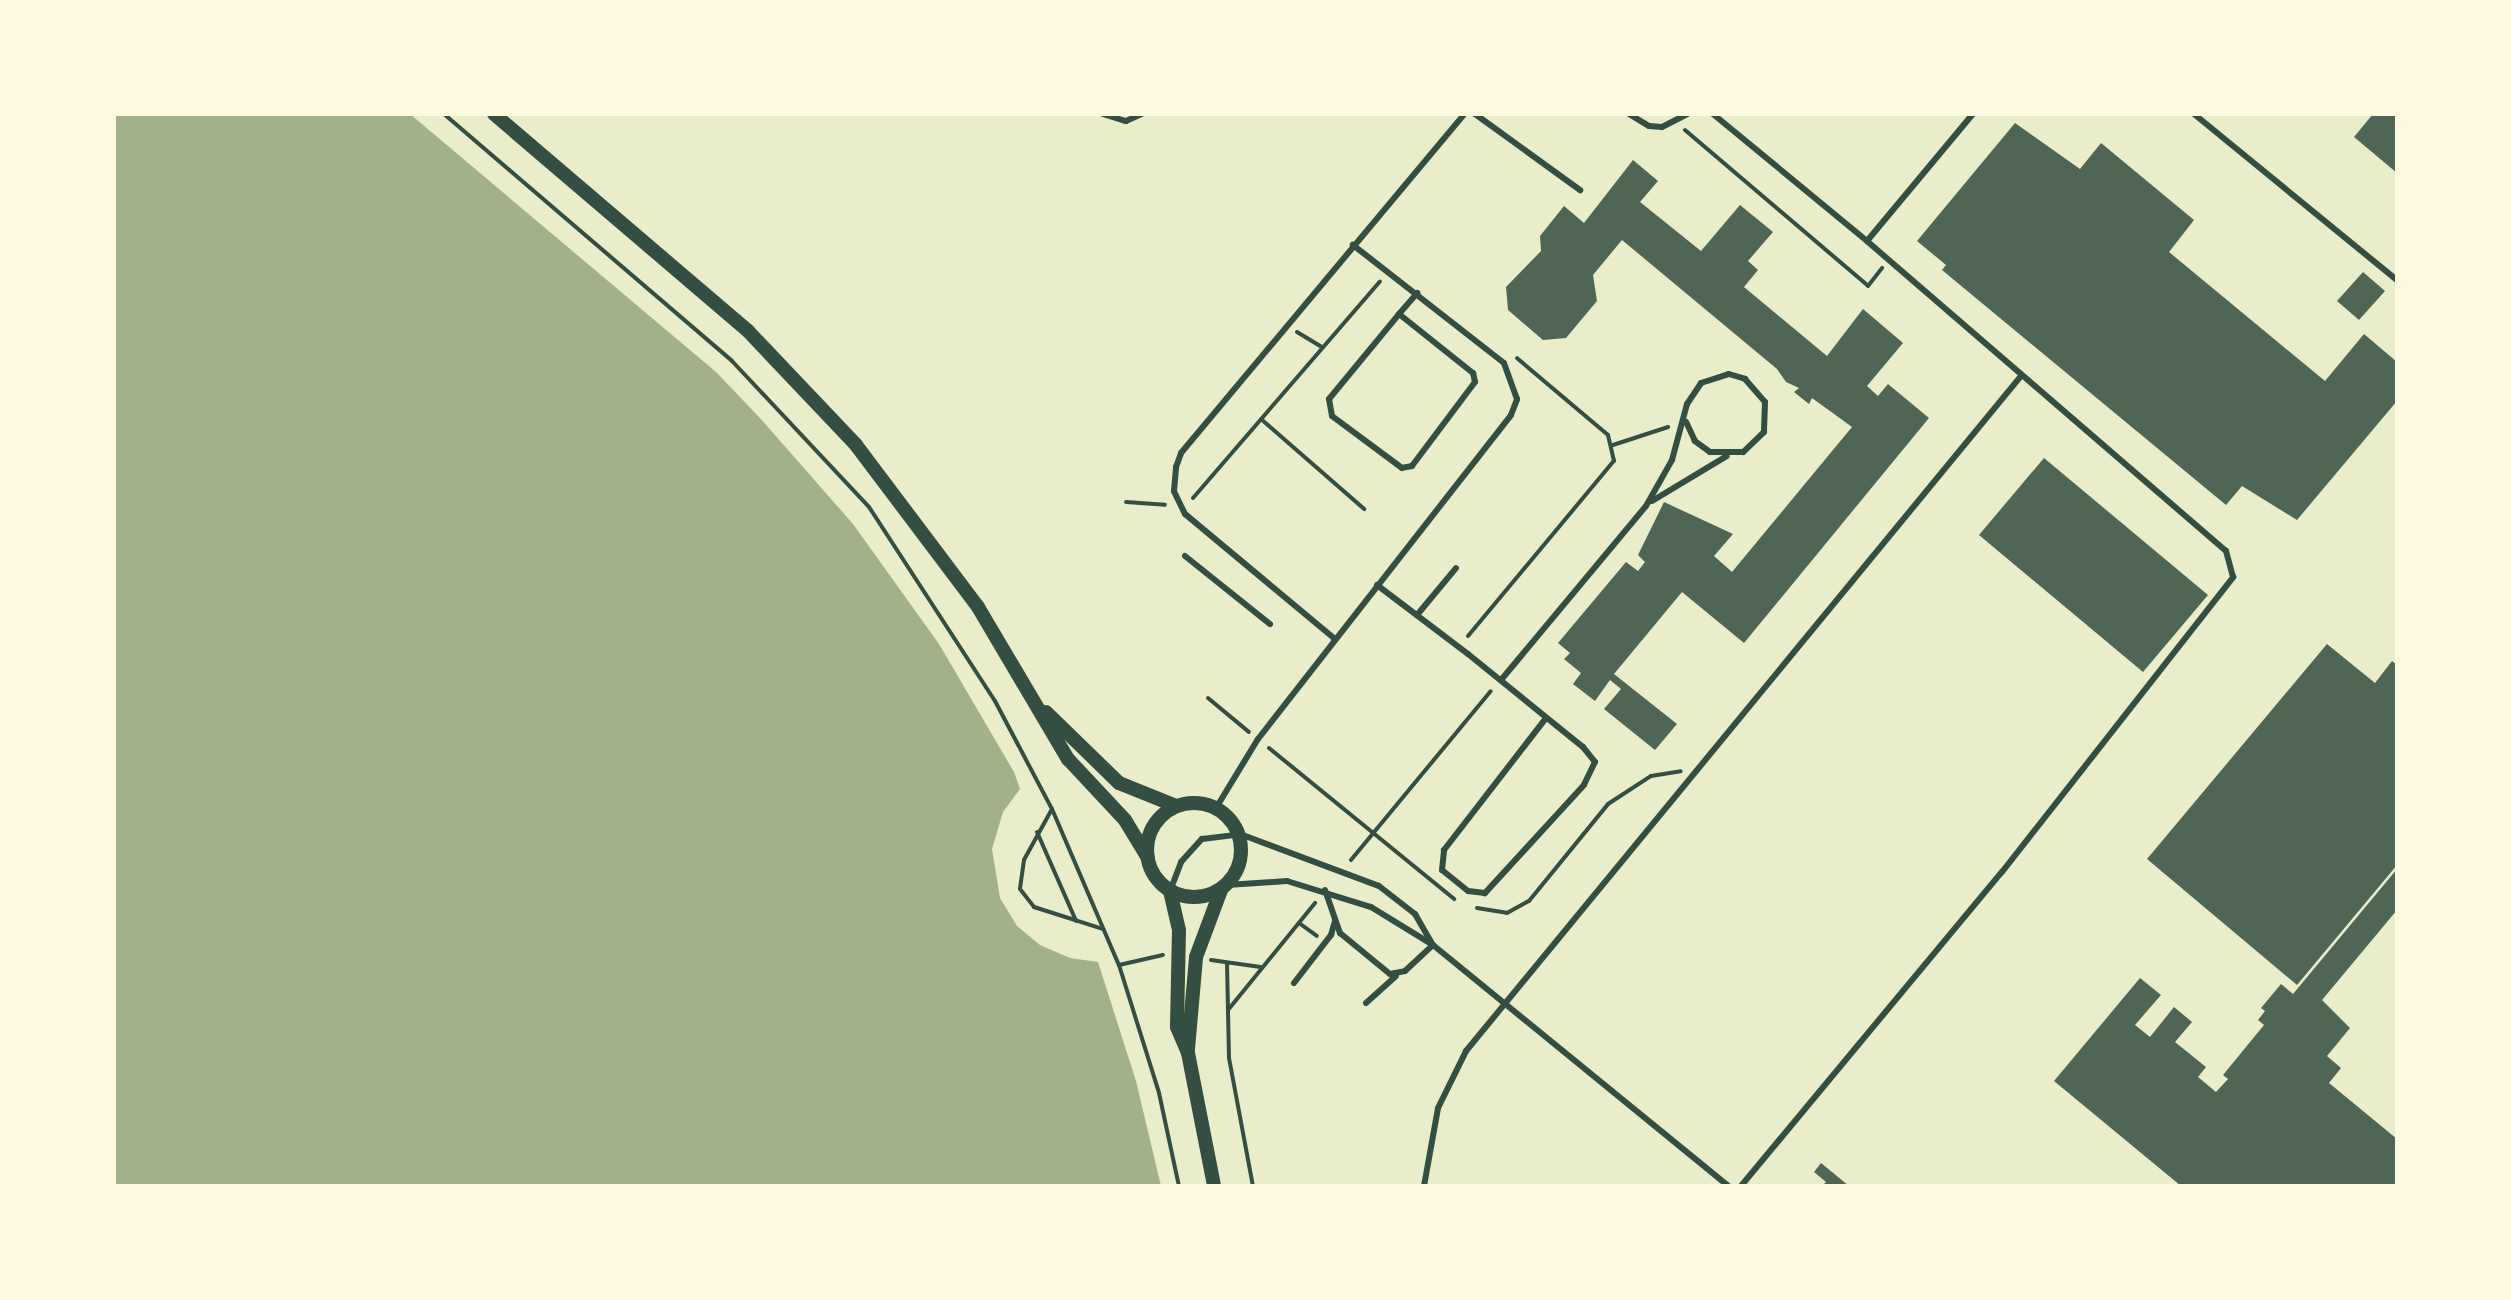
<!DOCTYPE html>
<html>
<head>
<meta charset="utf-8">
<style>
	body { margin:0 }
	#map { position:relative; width:2511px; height:1300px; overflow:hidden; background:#e9edc9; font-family:"PT Serif",serif }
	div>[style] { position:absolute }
	.water>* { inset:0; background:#a3b18a }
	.building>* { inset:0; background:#4f6655 }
	.path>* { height:4px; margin:-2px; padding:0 2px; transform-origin:2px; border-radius:2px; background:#344e41 }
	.service>* { height:6px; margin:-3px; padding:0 3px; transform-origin:3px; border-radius:3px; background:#344e41 }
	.tertiary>* { height:14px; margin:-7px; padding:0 7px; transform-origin:7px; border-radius:7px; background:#344e41 }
	.tertiary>.ring { margin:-7px; padding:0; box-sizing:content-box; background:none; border:14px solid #344e41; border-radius:50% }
	span { translate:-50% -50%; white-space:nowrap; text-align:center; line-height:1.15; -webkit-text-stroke:6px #fefae0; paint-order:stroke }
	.frame { position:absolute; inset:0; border:116px solid #fefae0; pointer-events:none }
</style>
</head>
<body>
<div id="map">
	<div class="water">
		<i style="clip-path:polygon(114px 114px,410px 114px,716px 372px,760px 418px,853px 524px,939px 644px,1014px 772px,1020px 789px,1003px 812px,992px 849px,1000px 898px,1017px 926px,1040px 945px,1070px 958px,1098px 962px,1136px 1081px,1161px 1186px,114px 1186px)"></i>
	</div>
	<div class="building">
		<i style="clip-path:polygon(2373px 114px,2397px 114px,2397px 173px,2354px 137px)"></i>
		<i style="clip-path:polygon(2015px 123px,2080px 169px,2101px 143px,2194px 220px,2169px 252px,2325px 381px,2364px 334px,2397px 362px,2397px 401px,2297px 520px,2242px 486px,2226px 505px,1942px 270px,1946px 265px,1917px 241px)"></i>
		<i style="clip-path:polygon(1633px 160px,1658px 181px,1640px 202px,1701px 251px,1740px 205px,1773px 232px,1748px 261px,1758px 270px,1744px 287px,1827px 356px,1863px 309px,1903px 343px,1867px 386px,1878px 396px,1888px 384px,1929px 418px,1744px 643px,1682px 592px,1614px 674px,1677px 724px,1655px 750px,1604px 709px,1621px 689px,1610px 680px,1595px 701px,1573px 684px,1581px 673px,1564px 659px,1570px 653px,1558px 643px,1626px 562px,1638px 571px,1645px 562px,1638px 555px,1664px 502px,1733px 534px,1714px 556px,1732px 572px,1852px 427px,1812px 398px,1809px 404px,1794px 392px,1799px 388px,1786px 382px,1777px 369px,1622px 240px,1593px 275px,1597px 301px,1566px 338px,1543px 340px,1508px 310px,1506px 287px,1541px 251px,1540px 236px,1564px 206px,1584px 223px)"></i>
		<i style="clip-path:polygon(2363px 272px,2385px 291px,2359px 320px,2337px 301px)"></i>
		<i style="clip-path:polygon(2044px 458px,2208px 595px,2143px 672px,1979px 535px)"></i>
		<i style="clip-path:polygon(2327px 644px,2375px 683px,2392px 661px,2397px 665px,2397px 865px,2297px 985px,2147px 859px)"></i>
		<i style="clip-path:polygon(2397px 869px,2397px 910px,2322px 1000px,2350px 1028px,2327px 1056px,2341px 1068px,2329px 1083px,2397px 1139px,2397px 1186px,2181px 1186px,2054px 1081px,2140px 978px,2161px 995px,2135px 1025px,2150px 1037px,2174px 1007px,2192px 1022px,2175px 1042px,2206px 1067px,2198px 1077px,2216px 1092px,2228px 1079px,2223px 1075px,2264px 1025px,2258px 1020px,2265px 1011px,2261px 1008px,2281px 984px,2293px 994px)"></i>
		<i style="clip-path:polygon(1821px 1163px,1849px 1186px,1822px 1186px,1826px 1182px,1814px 1172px)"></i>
	</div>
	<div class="path">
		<i style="left:444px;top:114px;width:379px;rotate:40.6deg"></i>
		<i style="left:732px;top:361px;width:200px;rotate:46.8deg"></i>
		<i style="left:869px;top:507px;width:231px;rotate:57deg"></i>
		<i style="left:995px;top:701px;width:122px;rotate:62.2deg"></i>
		<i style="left:1052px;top:809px;width:170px;rotate:66.8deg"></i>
		<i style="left:1119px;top:965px;width:134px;rotate:72.6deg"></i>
		<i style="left:1159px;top:1093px;width:95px;rotate:77.9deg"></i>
		<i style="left:1685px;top:130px;width:240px;rotate:40.4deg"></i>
		<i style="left:1868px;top:286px;width:23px;rotate:-52deg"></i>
		<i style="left:1297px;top:332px;width:29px;rotate:31deg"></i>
		<i style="left:1261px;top:419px;width:137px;rotate:41.1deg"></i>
		<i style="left:1613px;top:445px;width:58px;rotate:-18.1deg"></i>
		<i style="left:1193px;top:498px;width:286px;rotate:-49.2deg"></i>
		<i style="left:1126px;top:502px;width:39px;rotate:4deg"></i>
		<i style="left:1468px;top:636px;width:228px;rotate:-50.2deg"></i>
		<i style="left:1614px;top:461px;width:27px;rotate:-103deg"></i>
		<i style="left:1608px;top:435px;width:119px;rotate:-139.8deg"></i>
		<i style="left:1208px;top:698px;width:53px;rotate:39.7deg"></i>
		<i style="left:1269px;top:748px;width:239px;rotate:39.2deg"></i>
		<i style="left:1052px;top:809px;width:58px;rotate:118.8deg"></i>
		<i style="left:1024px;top:860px;width:29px;rotate:98deg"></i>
		<i style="left:1020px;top:889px;width:23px;rotate:52deg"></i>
		<i style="left:1034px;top:907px;width:72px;rotate:17.7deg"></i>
		<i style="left:1037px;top:832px;width:97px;rotate:66.3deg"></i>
		<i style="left:1351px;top:860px;width:219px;rotate:-50.4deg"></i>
		<i style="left:1477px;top:908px;width:30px;rotate:9deg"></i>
		<i style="left:1507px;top:913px;width:25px;rotate:-29deg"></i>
		<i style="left:1529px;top:901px;width:125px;rotate:-50.8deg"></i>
		<i style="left:1608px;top:804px;width:51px;rotate:-33.1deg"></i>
		<i style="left:1651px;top:776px;width:30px;rotate:-9deg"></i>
		<i style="left:1299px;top:923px;width:22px;rotate:36deg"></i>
		<i style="left:1211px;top:960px;width:50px;rotate:8deg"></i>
		<i style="left:1227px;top:963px;width:95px;rotate:88.8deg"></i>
		<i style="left:1229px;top:1058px;width:130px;rotate:79.4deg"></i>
		<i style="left:1119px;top:965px;width:45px;rotate:-12.8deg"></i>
		<i style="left:1228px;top:1010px;width:138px;rotate:-50.9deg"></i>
	</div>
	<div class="service">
		<i style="left:1103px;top:114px;width:24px;rotate:17deg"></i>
		<i style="left:1126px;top:121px;width:17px;rotate:-24deg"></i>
		<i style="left:1475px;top:114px;width:130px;rotate:35.9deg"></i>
		<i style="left:1629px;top:114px;width:23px;rotate:31deg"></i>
		<i style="left:1649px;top:126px;width:13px;rotate:4deg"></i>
		<i style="left:1662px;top:127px;width:28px;rotate:-27deg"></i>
		<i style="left:1713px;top:114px;width:200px;rotate:39.5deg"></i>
		<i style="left:1867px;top:241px;width:165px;rotate:-50.2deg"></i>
		<i style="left:2194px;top:114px;width:262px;rotate:39.3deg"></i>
		<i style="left:1399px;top:314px;width:95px;rotate:38.6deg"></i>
		<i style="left:1473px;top:373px;width:9px;rotate:77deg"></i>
		<i style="left:1475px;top:382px;width:105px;rotate:126.9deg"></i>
		<i style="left:1412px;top:466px;width:10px;rotate:169deg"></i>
		<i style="left:1402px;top:468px;width:87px;rotate:-143.4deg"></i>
		<i style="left:1332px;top:416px;width:17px;rotate:-100deg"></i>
		<i style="left:1329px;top:399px;width:110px;rotate:-50.5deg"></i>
		<i style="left:1399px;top:314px;width:28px;rotate:-49deg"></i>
		<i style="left:1652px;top:501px;width:87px;rotate:-31deg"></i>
		<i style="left:1185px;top:556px;width:109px;rotate:38.7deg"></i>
		<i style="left:1377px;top:585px;width:114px;rotate:37.2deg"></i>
		<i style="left:1468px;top:654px;width:148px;rotate:39deg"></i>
		<i style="left:1583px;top:747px;width:19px;rotate:51deg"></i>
		<i style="left:1595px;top:762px;width:25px;rotate:116deg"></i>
		<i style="left:1584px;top:785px;width:147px;rotate:132.5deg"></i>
		<i style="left:1485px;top:893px;width:17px;rotate:-173deg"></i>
		<i style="left:1468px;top:891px;width:33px;rotate:-141deg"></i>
		<i style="left:1442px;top:870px;width:20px;rotate:-84deg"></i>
		<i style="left:1444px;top:850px;width:167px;rotate:-52.3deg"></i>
		<i style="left:1417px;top:615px;width:61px;rotate:-50.3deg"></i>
		<i style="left:1335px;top:639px;width:195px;rotate:-140.2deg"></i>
		<i style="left:1185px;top:514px;width:25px;rotate:-116deg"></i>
		<i style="left:1174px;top:491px;width:24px;rotate:-85deg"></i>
		<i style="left:1176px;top:467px;width:15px;rotate:-70deg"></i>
		<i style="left:1181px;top:453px;width:442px;rotate:-50.1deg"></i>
		<i style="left:1501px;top:680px;width:226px;rotate:-50.2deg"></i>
		<i style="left:1646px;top:506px;width:53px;rotate:-60.5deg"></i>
		<i style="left:1672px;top:460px;width:58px;rotate:-75deg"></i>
		<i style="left:1687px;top:404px;width:25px;rotate:-56deg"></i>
		<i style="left:1701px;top:383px;width:29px;rotate:-18deg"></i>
		<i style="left:1729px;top:374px;width:17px;rotate:17deg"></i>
		<i style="left:1745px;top:379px;width:30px;rotate:49deg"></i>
		<i style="left:1765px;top:402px;width:30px;rotate:92deg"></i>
		<i style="left:1764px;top:432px;width:29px;rotate:136deg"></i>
		<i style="left:1743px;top:452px;width:33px;rotate:180deg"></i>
		<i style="left:1710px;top:452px;width:19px;rotate:-144deg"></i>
		<i style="left:1695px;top:441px;width:21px;rotate:-115deg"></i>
		<i style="left:1216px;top:808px;width:81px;rotate:-58.7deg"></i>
		<i style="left:1258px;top:739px;width:411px;rotate:-52deg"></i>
		<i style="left:1511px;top:415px;width:17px;rotate:-69deg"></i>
		<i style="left:1517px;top:399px;width:38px;rotate:-110deg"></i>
		<i style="left:1504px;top:363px;width:192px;rotate:-142deg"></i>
		<i style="left:1227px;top:885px;width:60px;rotate:-3.8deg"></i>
		<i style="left:1287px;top:881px;width:88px;rotate:17.2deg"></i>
		<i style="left:1371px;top:907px;width:73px;rotate:31.5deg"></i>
		<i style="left:1433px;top:945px;width:381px;rotate:39.2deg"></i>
		<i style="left:1325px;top:890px;width:46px;rotate:70.8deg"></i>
		<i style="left:1340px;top:933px;width:65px;rotate:39.4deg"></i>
		<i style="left:1390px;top:974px;width:15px;rotate:-11deg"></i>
		<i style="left:1405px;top:971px;width:38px;rotate:-43deg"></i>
		<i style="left:1170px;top:891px;width:31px;rotate:-69deg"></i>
		<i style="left:1181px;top:862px;width:31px;rotate:-48deg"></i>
		<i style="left:1202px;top:839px;width:38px;rotate:-7deg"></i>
		<i style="left:1240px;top:834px;width:148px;rotate:20.5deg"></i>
		<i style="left:1379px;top:886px;width:46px;rotate:37.9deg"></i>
		<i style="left:1415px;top:914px;width:36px;rotate:60deg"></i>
		<i style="left:1294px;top:983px;width:61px;rotate:-52.4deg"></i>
		<i style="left:1331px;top:935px;width:15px;rotate:-74deg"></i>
		<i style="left:1366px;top:1003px;width:40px;rotate:-42deg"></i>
		<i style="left:1424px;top:1186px;width:79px;rotate:-79.8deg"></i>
		<i style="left:1438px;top:1108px;width:64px;rotate:-63.8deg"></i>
		<i style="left:1466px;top:1051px;width:874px;rotate:-50.57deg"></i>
		<i style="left:1741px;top:1186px;width:408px;rotate:-50.3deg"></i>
		<i style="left:2002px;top:872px;width:375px;rotate:-51.9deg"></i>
		<i style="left:2233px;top:577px;width:27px;rotate:-105deg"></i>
		<i style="left:2226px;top:551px;width:474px;rotate:-139.2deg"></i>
	</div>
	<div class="tertiary">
		<i style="left:494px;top:114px;width:334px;rotate:40.5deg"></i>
		<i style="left:748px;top:331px;width:157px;rotate:46.5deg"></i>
		<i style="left:856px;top:445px;width:203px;rotate:53deg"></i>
		<i style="left:978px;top:607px;width:177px;rotate:59.4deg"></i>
		<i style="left:1068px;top:759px;width:83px;rotate:46.9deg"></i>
		<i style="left:1125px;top:820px;width:44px;rotate:58.8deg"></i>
		<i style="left:1046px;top:712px;width:102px;rotate:44.2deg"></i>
		<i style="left:1119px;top:783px;width:61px;rotate:22deg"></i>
		<i class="ring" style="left:1147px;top:803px;width:80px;height:80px"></i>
		<i style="left:1170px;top:891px;width:40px;rotate:77deg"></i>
		<i style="left:1179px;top:930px;width:97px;rotate:91.2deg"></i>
		<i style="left:1177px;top:1027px;width:28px;rotate:67deg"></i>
		<i style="left:1188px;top:1053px;width:136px;rotate:78.9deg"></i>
		<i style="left:1188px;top:1049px;width:92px;rotate:-85deg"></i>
		<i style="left:1196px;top:957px;width:72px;rotate:-69.5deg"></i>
	</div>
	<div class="frame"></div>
</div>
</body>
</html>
